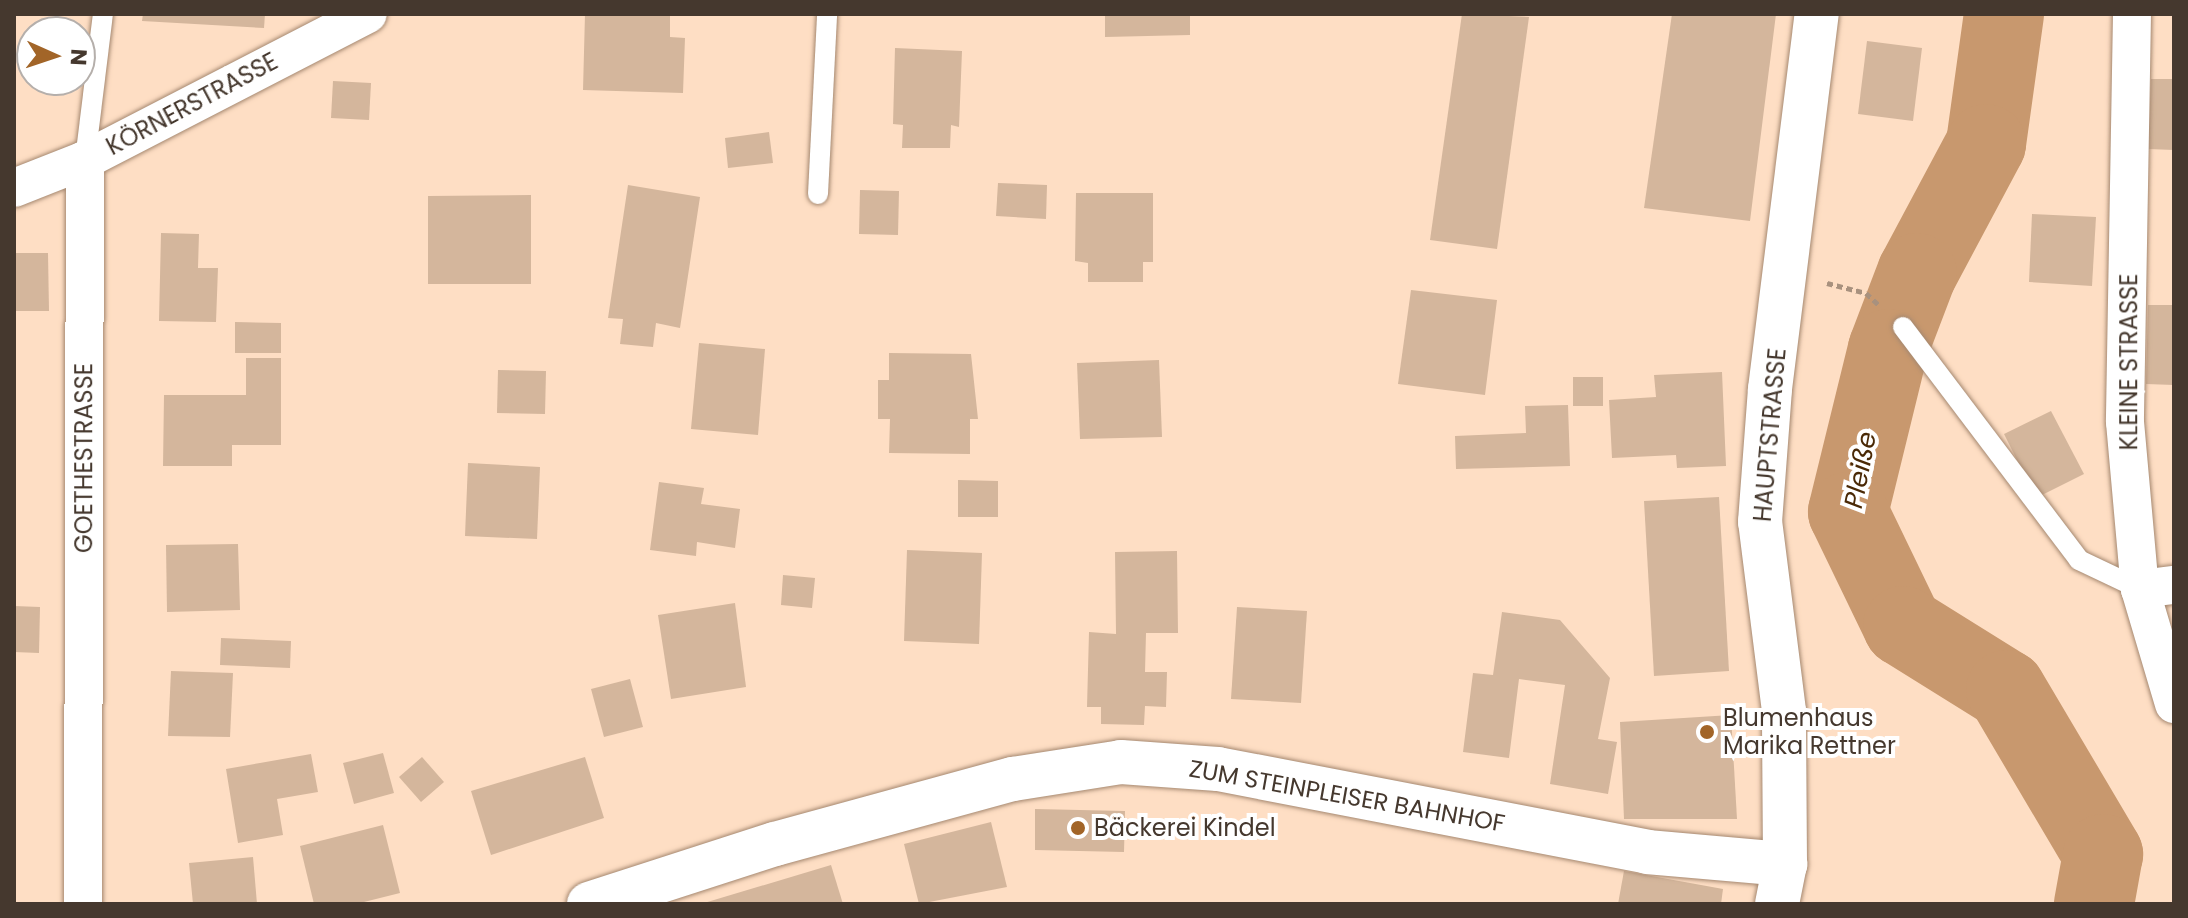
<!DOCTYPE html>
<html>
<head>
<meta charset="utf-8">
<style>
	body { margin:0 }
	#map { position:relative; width:2188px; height:918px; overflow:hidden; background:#fedec4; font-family:Poppins,sans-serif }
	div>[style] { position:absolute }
	.river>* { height:80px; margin:-40px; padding:0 40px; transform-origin:40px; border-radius:40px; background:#c8986e }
	.building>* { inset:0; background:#d4b69c }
	.path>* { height:5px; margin-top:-2.5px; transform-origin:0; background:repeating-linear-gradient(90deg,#a8917e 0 6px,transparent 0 10px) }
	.roads { filter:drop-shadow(0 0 2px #a58870) drop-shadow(0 0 2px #a58870) }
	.lane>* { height:20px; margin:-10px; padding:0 10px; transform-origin:10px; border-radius:10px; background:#fff }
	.street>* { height:38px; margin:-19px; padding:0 19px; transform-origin:19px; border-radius:19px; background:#fff }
	.secondary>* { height:44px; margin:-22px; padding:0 22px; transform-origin:22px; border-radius:22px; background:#fff }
	.dots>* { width:22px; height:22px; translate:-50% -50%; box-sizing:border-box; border:4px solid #fff; border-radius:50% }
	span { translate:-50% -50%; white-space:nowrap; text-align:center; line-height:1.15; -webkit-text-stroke:8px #fff; paint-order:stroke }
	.street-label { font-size:24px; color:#45382e }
	.poi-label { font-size:24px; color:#45382e }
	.left { translate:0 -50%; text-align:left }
	.water-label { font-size:26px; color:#4a2906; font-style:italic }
	.frame { position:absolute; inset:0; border:16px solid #45382e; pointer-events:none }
	.north { position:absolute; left:16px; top:16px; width:80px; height:80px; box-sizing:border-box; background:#fff; border:2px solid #b5afab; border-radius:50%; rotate:93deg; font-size:22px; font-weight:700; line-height:32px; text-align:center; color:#45382e }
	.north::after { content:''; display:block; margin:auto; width:28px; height:36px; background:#a26528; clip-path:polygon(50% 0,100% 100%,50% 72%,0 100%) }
</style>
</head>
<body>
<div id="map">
	<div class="river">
		<i style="left:2004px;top:14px;width:131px;rotate:97.9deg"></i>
		<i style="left:1986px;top:144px;width:146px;rotate:118.1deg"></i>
		<i style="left:1917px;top:273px;width:81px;rotate:110.9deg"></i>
		<i style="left:1888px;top:349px;width:168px;rotate:103.8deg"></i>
		<i style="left:1848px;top:512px;width:127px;rotate:64.2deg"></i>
		<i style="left:1903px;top:626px;width:121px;rotate:31.9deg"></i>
		<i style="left:2006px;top:690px;width:191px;rotate:59.4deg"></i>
		<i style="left:2103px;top:854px;width:51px;rotate:100.2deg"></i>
	</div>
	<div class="building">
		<i style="clip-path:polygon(143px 14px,265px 14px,264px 28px,142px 21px)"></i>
		<i style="clip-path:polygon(585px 14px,670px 14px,670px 37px,685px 38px,683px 93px,583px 90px)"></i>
		<i style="clip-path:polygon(1105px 14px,1190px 14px,1190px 35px,1105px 37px)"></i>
		<i style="clip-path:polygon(1462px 14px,1529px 17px,1497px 249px,1430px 240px)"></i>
		<i style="clip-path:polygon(1672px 14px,1776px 14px,1750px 221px,1644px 208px)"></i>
		<i style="clip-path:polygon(1867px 41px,1922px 48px,1913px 121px,1858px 114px)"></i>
		<i style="clip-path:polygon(895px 48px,962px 51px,959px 127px,951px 125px,950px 148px,902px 148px,903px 125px,893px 124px)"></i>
		<i style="clip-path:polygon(2151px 79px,2174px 79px,2174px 150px,2148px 149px)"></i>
		<i style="clip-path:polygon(333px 81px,371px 83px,369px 120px,331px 118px)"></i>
		<i style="clip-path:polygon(769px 132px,773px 163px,728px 168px,725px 138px)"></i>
		<i style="clip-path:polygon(998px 183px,1047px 185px,1046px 219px,996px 216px)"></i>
		<i style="clip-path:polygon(628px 185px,700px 197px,680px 328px,656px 323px,653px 347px,620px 344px,623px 319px,608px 318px)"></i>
		<i style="clip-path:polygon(860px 190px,899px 191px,898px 235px,859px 234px)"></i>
		<i style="clip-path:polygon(1076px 193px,1153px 193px,1153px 262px,1143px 262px,1143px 282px,1088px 282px,1088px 263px,1075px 261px)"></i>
		<i style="clip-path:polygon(531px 195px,531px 284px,428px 284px,428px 196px)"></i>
		<i style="clip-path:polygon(2032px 214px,2096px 217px,2092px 286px,2029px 282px)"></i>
		<i style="clip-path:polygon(161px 233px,199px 234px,198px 268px,218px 268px,216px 322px,159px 321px)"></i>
		<i style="clip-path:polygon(14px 253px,48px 253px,49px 311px,14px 311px)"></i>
		<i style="clip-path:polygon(1411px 290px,1497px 300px,1485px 395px,1398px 384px)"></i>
		<i style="clip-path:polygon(2148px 305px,2174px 305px,2174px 385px,2146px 384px)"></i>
		<i style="clip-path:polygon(235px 322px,281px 323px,281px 353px,235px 353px)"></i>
		<i style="clip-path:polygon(699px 343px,765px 349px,758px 435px,691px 429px)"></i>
		<i style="clip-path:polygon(889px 353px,971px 354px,978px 419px,970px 419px,970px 454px,889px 453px,890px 419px,878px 419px,878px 380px,889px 380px)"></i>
		<i style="clip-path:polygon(246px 358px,281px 358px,281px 445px,232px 445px,232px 466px,163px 466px,164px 395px,246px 395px)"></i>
		<i style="clip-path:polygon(1159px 360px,1162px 437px,1080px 439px,1077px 363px)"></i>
		<i style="clip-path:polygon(498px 370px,546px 371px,545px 414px,497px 413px)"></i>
		<i style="clip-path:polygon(1722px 372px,1726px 466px,1677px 468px,1676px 455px,1612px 458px,1609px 400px,1656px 397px,1654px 375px)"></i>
		<i style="clip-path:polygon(1573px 377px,1603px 377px,1603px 406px,1573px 406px)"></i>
		<i style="clip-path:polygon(1568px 405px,1570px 466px,1456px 469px,1455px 436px,1526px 433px,1525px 406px)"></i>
		<i style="clip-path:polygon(2051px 411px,2084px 474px,2036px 498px,2004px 434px)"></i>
		<i style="clip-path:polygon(468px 463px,540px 467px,537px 539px,465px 536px)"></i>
		<i style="clip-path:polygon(958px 480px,998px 481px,998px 517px,958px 517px)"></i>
		<i style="clip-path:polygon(659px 482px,704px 488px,701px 504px,740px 509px,735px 548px,697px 542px,696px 556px,650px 550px)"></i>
		<i style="clip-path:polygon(1719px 497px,1729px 671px,1654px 676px,1644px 501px)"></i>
		<i style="clip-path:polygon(238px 544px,240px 610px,167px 612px,166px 545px)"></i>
		<i style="clip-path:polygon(907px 550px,982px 553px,979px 644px,904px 641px)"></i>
		<i style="clip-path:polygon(1177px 551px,1178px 633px,1146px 633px,1145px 672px,1167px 672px,1166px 707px,1145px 706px,1144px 725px,1101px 724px,1101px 707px,1087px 707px,1089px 632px,1116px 634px,1115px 552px)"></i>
		<i style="clip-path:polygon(783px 575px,815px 578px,812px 608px,781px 605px)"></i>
		<i style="clip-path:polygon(735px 603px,746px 687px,671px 699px,658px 615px)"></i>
		<i style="clip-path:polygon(14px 606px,40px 607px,39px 653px,14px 652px)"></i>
		<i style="clip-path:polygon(1237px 607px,1307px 611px,1301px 703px,1231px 699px)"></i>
		<i style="clip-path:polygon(1502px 612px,1560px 620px,1610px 678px,1598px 739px,1617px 742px,1608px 794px,1550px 784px,1565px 685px,1519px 679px,1509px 758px,1463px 752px,1473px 673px,1493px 675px)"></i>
		<i style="clip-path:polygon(221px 638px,291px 641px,290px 668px,220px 665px)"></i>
		<i style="clip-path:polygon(171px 671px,233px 673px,230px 737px,168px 736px)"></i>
		<i style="clip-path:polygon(630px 679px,643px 727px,604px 737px,591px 689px)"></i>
		<i style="clip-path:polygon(1731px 715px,1737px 819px,1624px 819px,1620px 722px)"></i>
		<i style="clip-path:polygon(383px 753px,394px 793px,354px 804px,343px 763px)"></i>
		<i style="clip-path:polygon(311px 754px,318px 792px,277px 799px,283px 835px,238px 843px,226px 769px)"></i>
		<i style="clip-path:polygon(422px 757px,444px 782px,421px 802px,399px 777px)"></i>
		<i style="clip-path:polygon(585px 757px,604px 818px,491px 855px,471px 791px)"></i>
		<i style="clip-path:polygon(1035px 809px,1125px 811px,1124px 852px,1035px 850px)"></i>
		<i style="clip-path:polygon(991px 822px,1007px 887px,919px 904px,904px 844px)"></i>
		<i style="clip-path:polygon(383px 825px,400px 893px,356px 904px,314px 904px,300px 846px)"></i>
		<i style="clip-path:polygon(253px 857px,257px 904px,193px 904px,189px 863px)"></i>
		<i style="clip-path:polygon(831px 865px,843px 904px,704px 904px,704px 903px)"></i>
		<i style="clip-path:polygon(1624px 871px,1723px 889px,1721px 904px,1618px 904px)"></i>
	</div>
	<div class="path">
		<i style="left:1827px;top:283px;width:40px;rotate:14.4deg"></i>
		<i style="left:1866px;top:293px;width:18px;rotate:43deg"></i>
	</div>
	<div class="roads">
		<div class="lane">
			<i style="left:85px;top:160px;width:147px;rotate:-83deg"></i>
			<i style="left:818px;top:194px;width:180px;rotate:-87.1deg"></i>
			<i style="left:1903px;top:327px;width:292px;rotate:52.9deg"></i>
			<i style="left:2079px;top:560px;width:68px;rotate:25.4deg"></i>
		</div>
		<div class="street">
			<i style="left:2132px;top:14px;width:408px;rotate:91deg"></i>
			<i style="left:2125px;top:422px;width:168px;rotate:84.9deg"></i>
			<i style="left:2140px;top:589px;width:120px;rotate:73.5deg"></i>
			<i style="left:14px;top:188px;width:76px;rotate:-21.5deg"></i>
			<i style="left:85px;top:160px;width:318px;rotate:-27.3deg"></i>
			<i style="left:2140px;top:589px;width:34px;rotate:-7deg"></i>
			<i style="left:83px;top:904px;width:744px;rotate:-89.85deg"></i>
		</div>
		<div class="secondary">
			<i style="left:589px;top:904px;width:195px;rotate:-17.9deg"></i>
			<i style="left:775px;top:844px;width:247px;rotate:-15.3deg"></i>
			<i style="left:1013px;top:779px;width:109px;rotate:-8.9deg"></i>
			<i style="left:1121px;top:762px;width:97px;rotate:4.1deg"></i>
			<i style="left:1218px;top:769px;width:437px;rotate:10.9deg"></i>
			<i style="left:1647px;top:852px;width:139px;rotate:5deg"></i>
			<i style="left:1777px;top:904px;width:41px;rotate:-78.7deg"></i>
			<i style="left:1785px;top:864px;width:153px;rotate:-90.4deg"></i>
			<i style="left:1784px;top:711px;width:191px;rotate:-97.2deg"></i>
			<i style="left:1760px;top:522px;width:133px;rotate:-85.7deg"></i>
			<i style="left:1770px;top:389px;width:378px;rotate:-82.9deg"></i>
		</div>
	</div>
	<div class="dots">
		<i style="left:1707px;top:732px;background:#a26528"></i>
		<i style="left:1078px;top:828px;background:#a26528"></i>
	</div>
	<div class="street-label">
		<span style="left:192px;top:104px;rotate:-28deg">KÖRNERSTRASSE</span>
		<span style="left:2129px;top:362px;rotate:-90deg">KLEINE STRASSE</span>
		<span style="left:1770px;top:435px;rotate:-85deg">HAUPTSTRASSE</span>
		<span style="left:84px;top:458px;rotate:-90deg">GOETHESTRASSE</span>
		<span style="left:1347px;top:796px;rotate:10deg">ZUM STEINPLEISER BAHNHOF</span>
	</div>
	<div class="poi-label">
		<span class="left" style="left:1723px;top:732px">Blumenhaus<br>Marika Rettner</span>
		<span class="left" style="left:1094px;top:828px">Bäckerei Kindel</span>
	</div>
	<div class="water-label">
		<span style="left:1861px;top:470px;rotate:-79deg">Pleiße</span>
	</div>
	<div class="frame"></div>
	<div class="north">N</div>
</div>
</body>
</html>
